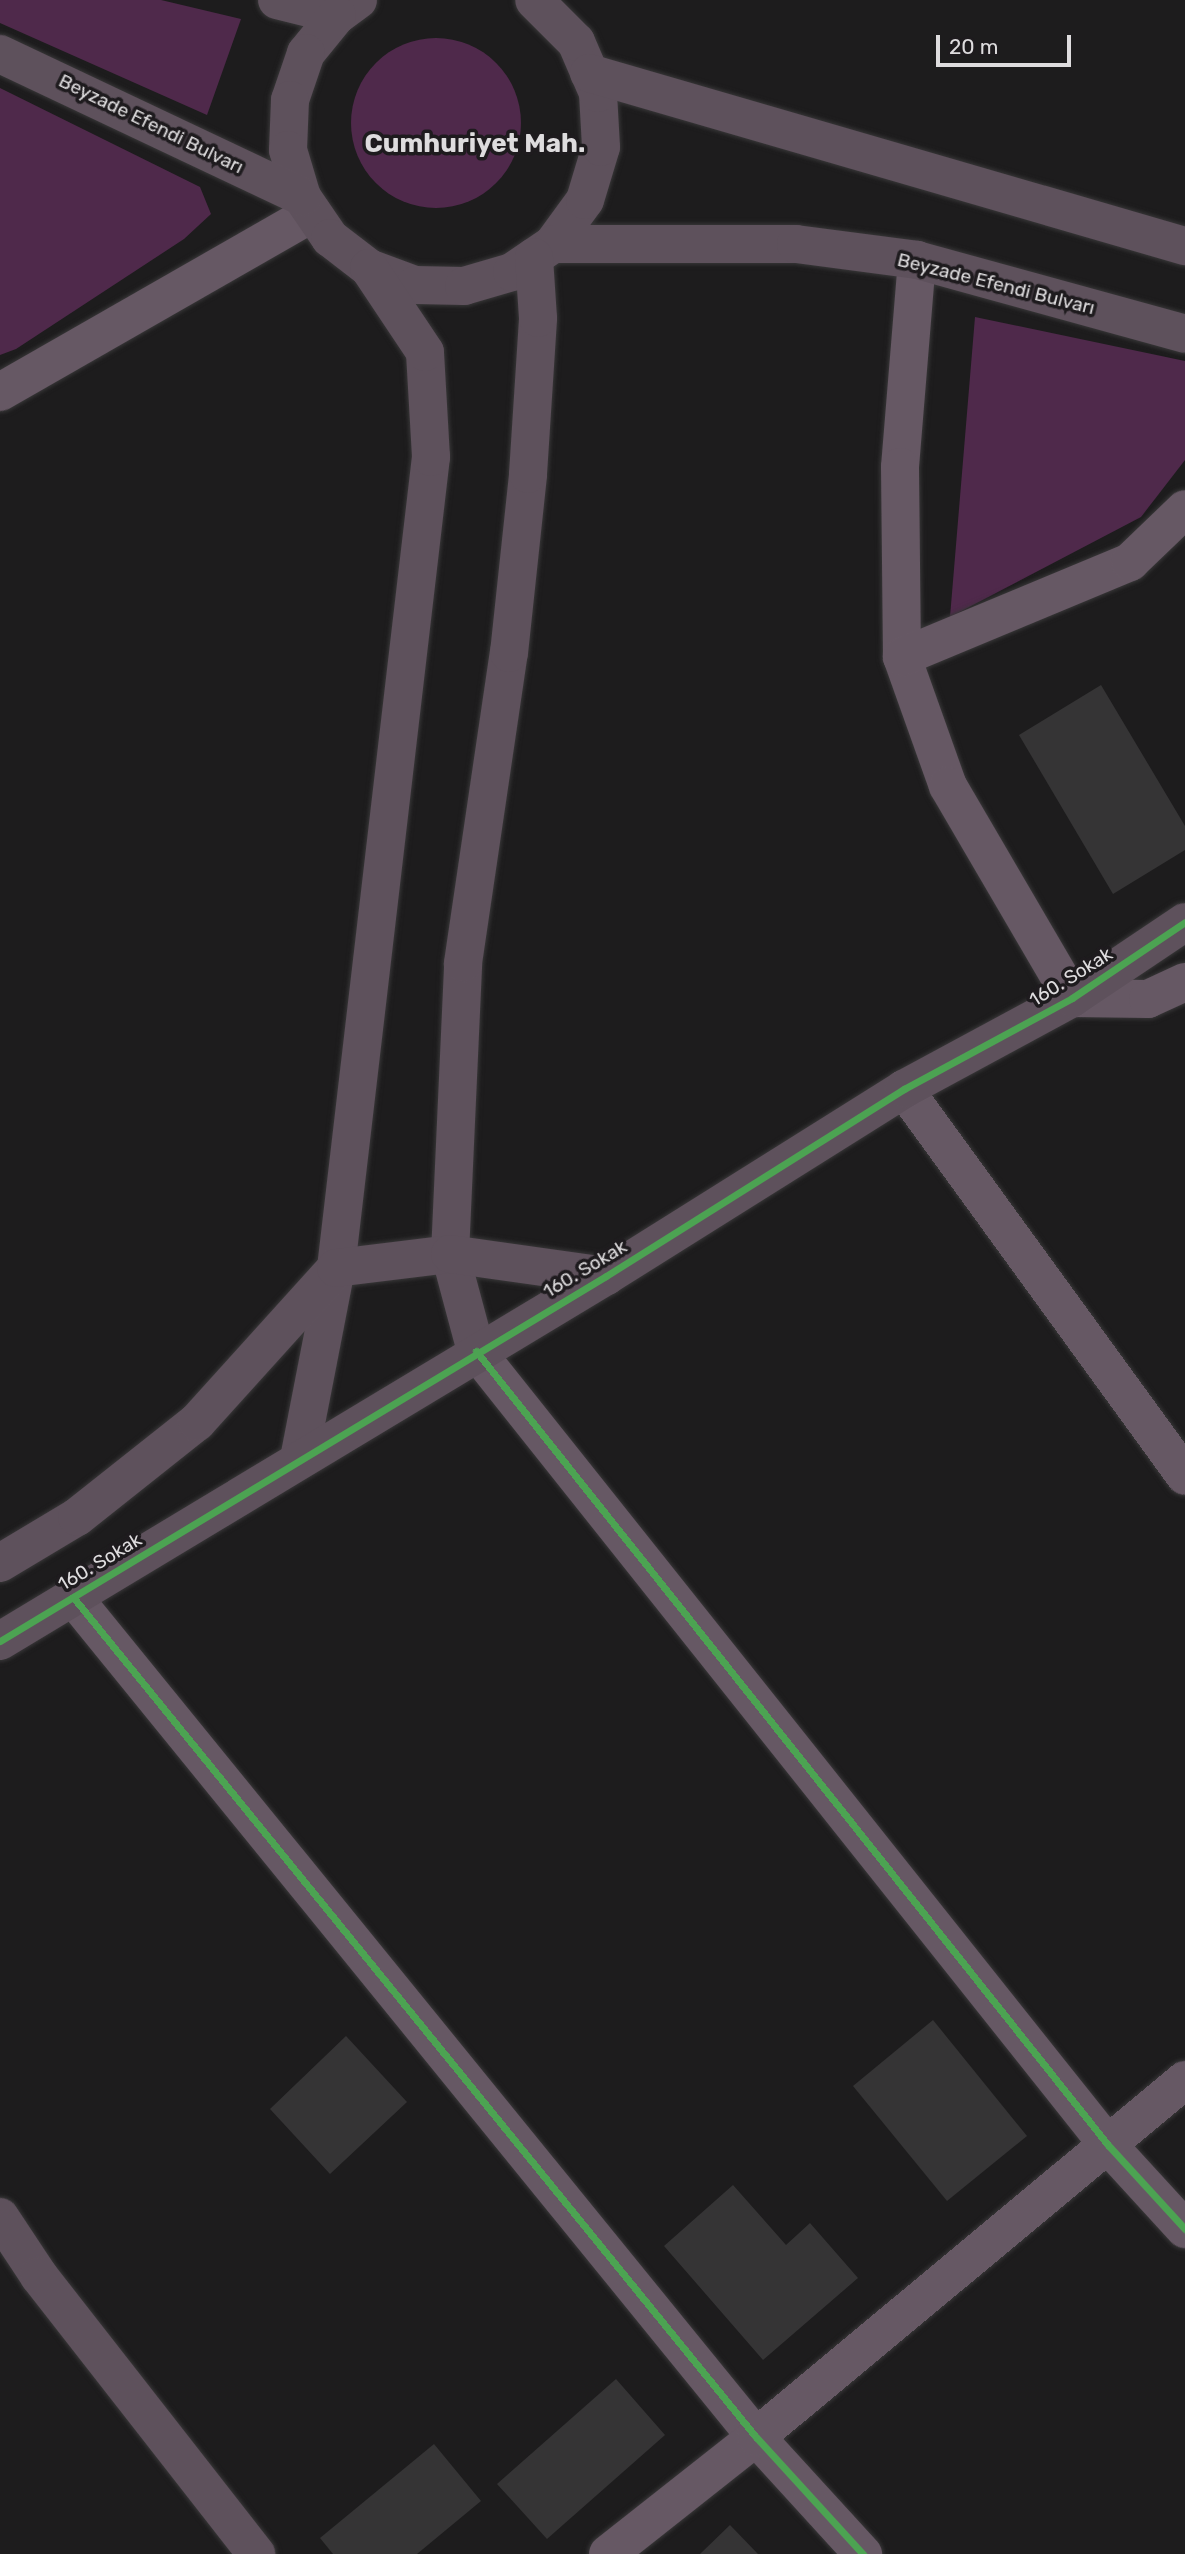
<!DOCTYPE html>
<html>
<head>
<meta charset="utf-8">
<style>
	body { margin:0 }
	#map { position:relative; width:1185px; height:2554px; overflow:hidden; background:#1d1c1d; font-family:Rubik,sans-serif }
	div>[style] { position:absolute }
	.green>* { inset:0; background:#4f294b }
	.round { border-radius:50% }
	.building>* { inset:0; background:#353435 }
	.roads { filter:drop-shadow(0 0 2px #383738) drop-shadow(0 0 2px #383738) }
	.street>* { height:38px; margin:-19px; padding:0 19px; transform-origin:19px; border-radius:19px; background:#665864 }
	.secondary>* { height:38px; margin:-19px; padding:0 19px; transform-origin:19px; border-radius:19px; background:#5e515c }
	.cycleway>* { height:7px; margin:-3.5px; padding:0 3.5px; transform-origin:3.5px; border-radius:3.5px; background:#4ca352 }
	span { translate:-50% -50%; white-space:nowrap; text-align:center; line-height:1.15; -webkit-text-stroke:7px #1e1b1e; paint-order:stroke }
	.street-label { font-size:19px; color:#dedcde }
	.district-label { font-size:26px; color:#dedcde; font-weight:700 }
	.scale { position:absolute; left:936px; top:35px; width:135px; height:32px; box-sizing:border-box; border:4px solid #dedcde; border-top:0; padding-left:9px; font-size:21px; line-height:24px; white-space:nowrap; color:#dedcde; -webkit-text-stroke:5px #1e1b1e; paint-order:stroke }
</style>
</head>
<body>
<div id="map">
	<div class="green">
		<i style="clip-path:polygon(0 0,161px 0,241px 19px,207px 115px,0 23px)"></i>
		<i class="round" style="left:351px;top:38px;width:170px;height:170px"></i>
		<i style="clip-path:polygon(0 88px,200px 187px,211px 214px,184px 239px,16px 349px,0 355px)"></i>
		<i style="clip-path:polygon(975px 317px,1185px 361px,1185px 460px,1141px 517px,950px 617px)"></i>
	</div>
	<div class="building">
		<i style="clip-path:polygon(1101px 685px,1185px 826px,1185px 850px,1113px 894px,1019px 735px)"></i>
		<i style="clip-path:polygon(933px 2020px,1027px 2136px,947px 2201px,853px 2086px)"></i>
		<i style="clip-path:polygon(346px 2036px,407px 2102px,330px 2174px,270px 2109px)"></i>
		<i style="clip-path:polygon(733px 2185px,786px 2245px,810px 2223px,858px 2278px,763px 2360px,664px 2246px)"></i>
		<i style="clip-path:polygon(616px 2379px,665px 2435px,547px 2539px,497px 2484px)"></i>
		<i style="clip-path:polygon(434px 2444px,481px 2501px,417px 2554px,333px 2554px,320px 2538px)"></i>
		<i style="clip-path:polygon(730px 2525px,758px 2554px,700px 2554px)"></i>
	</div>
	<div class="roads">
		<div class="street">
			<i style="left:917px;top:260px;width:208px;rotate:94.7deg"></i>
			<i style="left:900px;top:467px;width:190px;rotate:89.4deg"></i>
			<i style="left:902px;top:657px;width:137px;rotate:70.4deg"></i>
			<i style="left:948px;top:786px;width:246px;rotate:59.7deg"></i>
			<i style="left:1072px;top:998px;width:76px;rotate:0.8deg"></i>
			<i style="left:1148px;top:999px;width:41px;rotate:-24.7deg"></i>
			<i style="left:0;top:392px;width:360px;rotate:-29.8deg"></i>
			<i style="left:902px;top:657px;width:247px;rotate:-22.6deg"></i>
			<i style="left:1130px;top:562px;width:76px;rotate:-43.9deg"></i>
			<i style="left:904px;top:1089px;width:478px;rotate:54deg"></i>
			<i style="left:476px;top:1351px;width:1015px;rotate:51.48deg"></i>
			<i style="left:1108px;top:2145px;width:114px;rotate:47.5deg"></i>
			<i style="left:73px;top:1597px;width:1083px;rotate:50.89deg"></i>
			<i style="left:756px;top:2437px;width:159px;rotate:47.6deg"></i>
			<i style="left:608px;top:2554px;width:189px;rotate:-38.3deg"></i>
			<i style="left:756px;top:2437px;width:558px;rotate:-39.77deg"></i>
		</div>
		<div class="secondary">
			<i style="left:277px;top:0;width:62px;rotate:14deg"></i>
			<i style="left:358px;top:0;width:26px;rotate:144deg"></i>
			<i style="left:337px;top:15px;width:49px;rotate:129.2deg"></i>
			<i style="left:306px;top:53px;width:50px;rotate:108.8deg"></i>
			<i style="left:290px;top:100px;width:50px;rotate:92.3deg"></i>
			<i style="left:288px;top:150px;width:49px;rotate:73.4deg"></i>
			<i style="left:302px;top:197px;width:50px;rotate:55.7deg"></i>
			<i style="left:330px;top:238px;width:49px;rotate:37.6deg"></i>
			<i style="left:369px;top:268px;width:49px;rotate:20.3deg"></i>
			<i style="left:415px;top:285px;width:49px;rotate:1.2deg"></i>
			<i style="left:464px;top:286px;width:50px;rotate:-16.3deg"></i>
			<i style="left:512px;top:272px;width:50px;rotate:-34.3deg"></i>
			<i style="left:553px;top:244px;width:54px;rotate:-54deg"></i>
			<i style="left:585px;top:200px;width:55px;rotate:-73.2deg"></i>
			<i style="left:601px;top:147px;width:54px;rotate:-93.2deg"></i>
			<i style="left:598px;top:93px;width:56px;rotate:-113.3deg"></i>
			<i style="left:576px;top:42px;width:59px;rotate:-135deg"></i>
			<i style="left:0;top:54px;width:334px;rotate:25.3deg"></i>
			<i style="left:589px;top:73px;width:621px;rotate:16.19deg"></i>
			<i style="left:553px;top:244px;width:243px"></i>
			<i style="left:796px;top:244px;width:122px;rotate:7.5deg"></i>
			<i style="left:917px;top:260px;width:278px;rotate:15.4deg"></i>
			<i style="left:476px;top:1351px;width:100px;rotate:-105deg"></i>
			<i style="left:450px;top:1254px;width:291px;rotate:-87.4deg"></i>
			<i style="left:463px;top:963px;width:313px;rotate:-81.6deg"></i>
			<i style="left:509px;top:653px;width:180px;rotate:-83.9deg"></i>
			<i style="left:528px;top:474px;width:156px;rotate:-86.3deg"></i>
			<i style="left:538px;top:318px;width:61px;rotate:-93.8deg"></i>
			<i style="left:299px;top:1459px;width:195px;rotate:-79deg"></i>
			<i style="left:336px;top:1268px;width:817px;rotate:-83.32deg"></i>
			<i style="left:431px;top:457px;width:105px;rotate:-93.3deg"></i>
			<i style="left:425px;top:352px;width:101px;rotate:-123.7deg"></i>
			<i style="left:0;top:1563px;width:90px;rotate:-30.9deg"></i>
			<i style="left:77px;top:1517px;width:153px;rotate:-38.4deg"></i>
			<i style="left:197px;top:1422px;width:207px;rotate:-47.9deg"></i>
			<i style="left:336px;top:1268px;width:115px;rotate:-7deg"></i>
			<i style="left:450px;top:1254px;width:158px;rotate:8deg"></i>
			<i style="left:0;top:1641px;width:707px;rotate:-31.06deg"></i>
			<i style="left:606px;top:1276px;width:352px;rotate:-32.1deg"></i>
			<i style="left:904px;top:1089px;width:191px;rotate:-28.4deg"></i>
			<i style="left:1072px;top:998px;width:136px;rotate:-33.9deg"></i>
			<i style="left:0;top:2217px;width:71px;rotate:56.5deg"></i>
			<i style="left:39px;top:2276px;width:353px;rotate:52deg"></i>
		</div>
	</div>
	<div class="cycleway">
		<i style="left:476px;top:1351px;width:1015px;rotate:51.48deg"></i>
		<i style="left:1108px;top:2145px;width:114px;rotate:47.5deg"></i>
		<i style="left:73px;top:1597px;width:1083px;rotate:50.89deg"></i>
		<i style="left:756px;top:2437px;width:159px;rotate:47.6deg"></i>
		<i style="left:0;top:1641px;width:707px;rotate:-31.06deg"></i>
		<i style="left:606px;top:1276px;width:352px;rotate:-32.1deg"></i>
		<i style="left:904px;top:1089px;width:191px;rotate:-28.4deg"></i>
		<i style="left:1072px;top:998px;width:136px;rotate:-33.9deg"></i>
	</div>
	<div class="street-label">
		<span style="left:151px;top:124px;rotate:26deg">Beyzade Efendi Bulvarı</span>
		<span style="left:996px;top:284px;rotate:14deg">Beyzade Efendi Bulvarı</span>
		<span style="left:1071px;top:977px;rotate:-32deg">160. Sokak</span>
		<span style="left:585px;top:1269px;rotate:-31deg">160. Sokak</span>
		<span style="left:100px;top:1562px;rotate:-31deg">160. Sokak</span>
	</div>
	<div class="district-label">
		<span style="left:475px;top:144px">Cumhuriyet Mah.</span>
	</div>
	<div class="scale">20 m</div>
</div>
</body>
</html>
